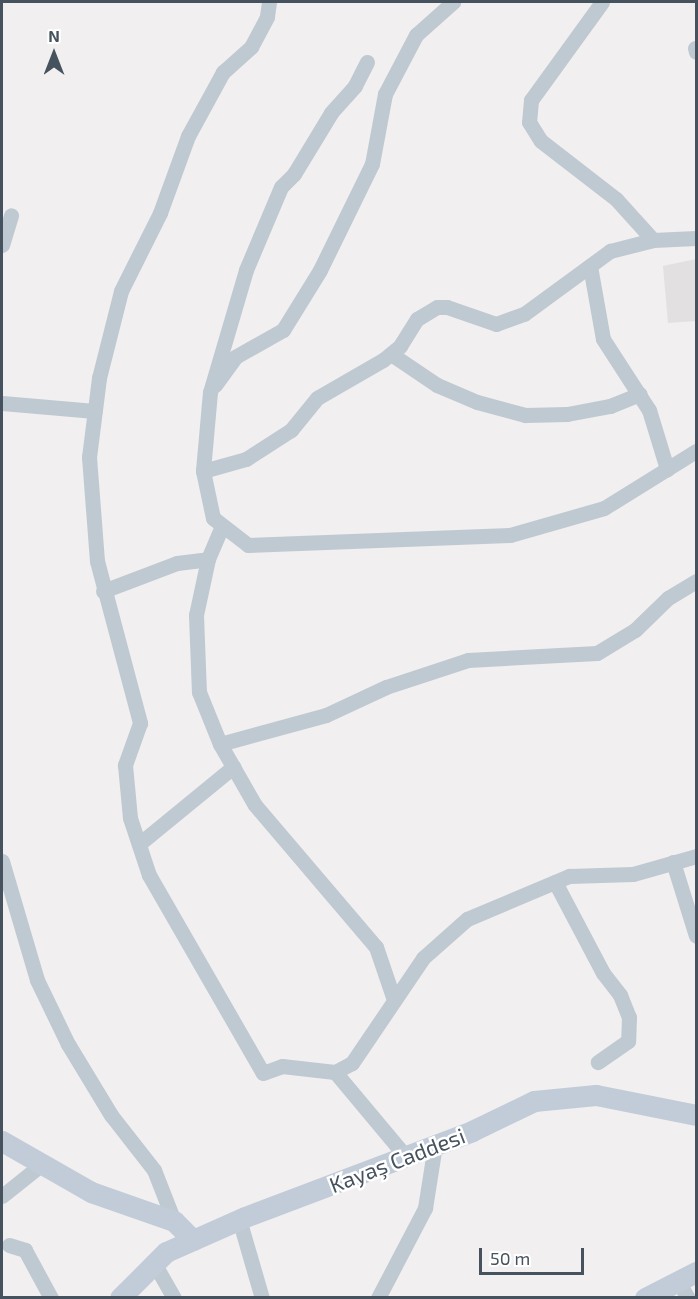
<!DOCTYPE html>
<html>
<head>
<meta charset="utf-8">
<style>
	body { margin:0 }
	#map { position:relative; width:698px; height:1299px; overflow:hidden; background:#f1efef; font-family:"Exo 2",sans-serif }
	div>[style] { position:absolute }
	.education>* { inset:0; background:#e3e0e1 }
	.street>* { height:15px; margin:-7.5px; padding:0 7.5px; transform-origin:7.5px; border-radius:7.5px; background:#bfc9d1 }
	.secondary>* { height:21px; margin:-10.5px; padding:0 10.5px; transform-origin:10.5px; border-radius:10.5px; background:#c1ccd8 }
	span { translate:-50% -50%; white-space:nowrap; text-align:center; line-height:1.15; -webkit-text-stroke:5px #fff; paint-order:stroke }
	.street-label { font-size:22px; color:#46525d }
	.frame { position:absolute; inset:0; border:3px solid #46525d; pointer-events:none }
	.north { position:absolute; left:24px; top:24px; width:60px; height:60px; -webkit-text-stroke:4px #fff; paint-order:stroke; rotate:0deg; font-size:16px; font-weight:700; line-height:24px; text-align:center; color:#46525d }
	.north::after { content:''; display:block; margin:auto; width:21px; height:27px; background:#46525d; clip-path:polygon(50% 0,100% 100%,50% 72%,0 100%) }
	.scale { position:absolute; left:479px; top:1248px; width:105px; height:27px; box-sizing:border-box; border:3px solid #46525d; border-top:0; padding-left:8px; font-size:18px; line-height:21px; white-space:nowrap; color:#46525d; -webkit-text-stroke:4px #fff; paint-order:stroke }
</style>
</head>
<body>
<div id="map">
	<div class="education">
		<i style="clip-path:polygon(696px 259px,696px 321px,668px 323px,663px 266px)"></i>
	</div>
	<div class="street">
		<i style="left:269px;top:2px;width:15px;rotate:98deg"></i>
		<i style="left:267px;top:17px;width:34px;rotate:118deg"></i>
		<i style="left:251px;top:47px;width:38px;rotate:138deg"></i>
		<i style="left:223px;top:72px;width:73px;rotate:118.7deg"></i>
		<i style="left:188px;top:136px;width:82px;rotate:110deg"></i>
		<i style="left:160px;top:213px;width:87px;rotate:116.6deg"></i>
		<i style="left:121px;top:291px;width:90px;rotate:104.2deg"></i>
		<i style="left:99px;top:378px;width:80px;rotate:97.2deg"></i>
		<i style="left:89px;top:457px;width:104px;rotate:85.6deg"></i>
		<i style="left:97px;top:561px;width:168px;rotate:75.1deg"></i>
		<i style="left:140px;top:723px;width:45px;rotate:109.7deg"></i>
		<i style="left:125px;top:765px;width:53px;rotate:84.6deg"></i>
		<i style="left:130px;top:818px;width:60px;rotate:71.6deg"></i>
		<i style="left:149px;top:875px;width:228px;rotate:60.1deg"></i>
		<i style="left:263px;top:1073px;width:20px;rotate:-20deg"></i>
		<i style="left:282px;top:1066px;width:53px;rotate:6.5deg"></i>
		<i style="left:335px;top:1072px;width:19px;rotate:-28deg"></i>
		<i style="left:352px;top:1063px;width:127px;rotate:-55.9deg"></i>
		<i style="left:423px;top:958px;width:59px;rotate:-41.6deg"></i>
		<i style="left:467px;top:919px;width:111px;rotate:-22.9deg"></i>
		<i style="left:569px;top:876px;width:64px;rotate:-1.8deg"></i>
		<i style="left:633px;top:874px;width:66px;rotate:-15.9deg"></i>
		<i style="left:602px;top:2px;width:121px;rotate:125.9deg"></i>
		<i style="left:531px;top:100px;width:22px;rotate:95deg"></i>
		<i style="left:529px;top:122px;width:22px;rotate:58deg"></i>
		<i style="left:541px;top:141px;width:95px;rotate:37.7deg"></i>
		<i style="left:616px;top:199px;width:55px;rotate:47.9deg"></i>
		<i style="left:695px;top:48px;width:4px;rotate:76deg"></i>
		<i style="left:367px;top:62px;width:27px;rotate:117deg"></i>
		<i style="left:355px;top:86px;width:36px;rotate:132deg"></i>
		<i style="left:331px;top:113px;width:71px;rotate:121.2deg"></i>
		<i style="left:294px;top:174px;width:18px;rotate:135deg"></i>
		<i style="left:281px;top:187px;width:90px;rotate:112.9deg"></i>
		<i style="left:246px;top:270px;width:127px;rotate:106.4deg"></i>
		<i style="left:210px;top:392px;width:79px;rotate:95.1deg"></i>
		<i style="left:203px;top:471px;width:48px;rotate:78deg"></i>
		<i style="left:213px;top:518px;width:44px;rotate:37.6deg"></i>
		<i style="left:248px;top:545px;width:262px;rotate:-2.2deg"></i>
		<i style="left:510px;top:535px;width:98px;rotate:-16deg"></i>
		<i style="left:604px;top:508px;width:108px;rotate:-31.8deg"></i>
		<i style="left:2px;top:245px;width:31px;rotate:-73deg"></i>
		<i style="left:590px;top:266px;width:74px;rotate:79.9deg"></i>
		<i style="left:603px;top:339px;width:85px;rotate:57.1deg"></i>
		<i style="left:649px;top:410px;width:62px;rotate:73deg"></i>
		<i style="left:391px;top:354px;width:55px;rotate:34deg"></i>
		<i style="left:437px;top:385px;width:43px;rotate:23deg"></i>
		<i style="left:477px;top:402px;width:50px;rotate:15.2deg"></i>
		<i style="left:525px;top:415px;width:42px;rotate:-1.4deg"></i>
		<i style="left:567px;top:414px;width:44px;rotate:-10.5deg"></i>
		<i style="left:610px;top:406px;width:32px;rotate:-22deg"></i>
		<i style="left:215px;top:385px;width:34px;rotate:-54deg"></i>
		<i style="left:235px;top:357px;width:55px;rotate:-29.4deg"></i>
		<i style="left:283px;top:330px;width:70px;rotate:-58.3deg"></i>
		<i style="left:320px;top:270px;width:118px;rotate:-63.9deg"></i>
		<i style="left:372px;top:164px;width:71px;rotate:-79.5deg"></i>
		<i style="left:385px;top:94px;width:67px;rotate:-62.3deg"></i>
		<i style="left:416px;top:35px;width:50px;rotate:-41.7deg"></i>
		<i style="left:2px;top:403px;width:93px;rotate:4.9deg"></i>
		<i style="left:203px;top:471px;width:45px;rotate:-15.6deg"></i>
		<i style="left:246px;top:459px;width:54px;rotate:-32.8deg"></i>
		<i style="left:291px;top:430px;width:41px;rotate:-50.9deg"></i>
		<i style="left:317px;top:398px;width:76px;rotate:-29.9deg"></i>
		<i style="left:383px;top:360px;width:22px;rotate:-39deg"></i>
		<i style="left:400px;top:346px;width:32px;rotate:-58deg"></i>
		<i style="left:417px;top:319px;width:23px;rotate:-31deg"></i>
		<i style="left:437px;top:307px;width:10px"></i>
		<i style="left:447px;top:307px;width:52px;rotate:19.1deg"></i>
		<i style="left:496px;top:324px;width:30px;rotate:-20deg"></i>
		<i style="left:524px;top:314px;width:107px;rotate:-36.2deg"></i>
		<i style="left:610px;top:251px;width:44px;rotate:-14.3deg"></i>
		<i style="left:653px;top:240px;width:43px;rotate:-2.7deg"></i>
		<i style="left:222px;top:526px;width:36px;rotate:113deg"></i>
		<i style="left:208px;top:559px;width:57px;rotate:102.1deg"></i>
		<i style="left:196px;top:615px;width:77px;rotate:87.8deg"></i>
		<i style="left:199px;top:692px;width:56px;rotate:68deg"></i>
		<i style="left:220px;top:744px;width:70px;rotate:60.2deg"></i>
		<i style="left:255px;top:805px;width:187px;rotate:49.6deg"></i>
		<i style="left:376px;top:947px;width:56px;rotate:71.2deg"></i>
		<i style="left:103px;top:591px;width:79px;rotate:-20.7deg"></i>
		<i style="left:177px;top:563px;width:31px;rotate:-7deg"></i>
		<i style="left:220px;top:744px;width:110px;rotate:-15.3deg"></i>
		<i style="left:326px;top:715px;width:66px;rotate:-25deg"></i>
		<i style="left:386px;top:687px;width:86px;rotate:-18.2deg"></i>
		<i style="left:468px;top:660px;width:129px;rotate:-3.1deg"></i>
		<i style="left:597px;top:653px;width:44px;rotate:-31.2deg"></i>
		<i style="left:635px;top:630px;width:46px;rotate:-44.1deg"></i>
		<i style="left:668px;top:598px;width:33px;rotate:-31deg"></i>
		<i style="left:139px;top:844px;width:122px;rotate:-39.3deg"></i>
		<i style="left:2px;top:861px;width:124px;rotate:73.6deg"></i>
		<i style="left:37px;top:980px;width:71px;rotate:64.2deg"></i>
		<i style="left:68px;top:1044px;width:83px;rotate:58.8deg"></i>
		<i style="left:111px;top:1115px;width:70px;rotate:52deg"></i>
		<i style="left:154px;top:1170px;width:55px;rotate:68.6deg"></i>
		<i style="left:673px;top:862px;width:77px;rotate:72.7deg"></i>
		<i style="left:555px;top:882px;width:103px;rotate:62.2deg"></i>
		<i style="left:603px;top:973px;width:28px;rotate:52deg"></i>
		<i style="left:620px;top:995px;width:24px;rotate:68deg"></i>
		<i style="left:629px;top:1017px;width:24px;rotate:92deg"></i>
		<i style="left:628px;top:1041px;width:37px;rotate:145deg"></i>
		<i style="left:335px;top:1072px;width:111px;rotate:50.1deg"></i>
		<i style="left:2px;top:1196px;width:51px;rotate:-38.7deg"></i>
		<i style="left:239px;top:1219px;width:82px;rotate:73.8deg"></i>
		<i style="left:9px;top:1245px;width:17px;rotate:17deg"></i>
		<i style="left:25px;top:1250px;width:55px;rotate:61.6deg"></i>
		<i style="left:154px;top:1263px;width:40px;rotate:60.3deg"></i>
		<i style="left:678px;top:1281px;width:20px;rotate:60deg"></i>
		<i style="left:378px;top:1298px;width:102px;rotate:-62.4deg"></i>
		<i style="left:425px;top:1208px;width:64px;rotate:-81deg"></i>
	</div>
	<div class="secondary">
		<i style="left:2px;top:1141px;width:103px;rotate:29.8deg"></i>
		<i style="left:91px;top:1192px;width:88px;rotate:19.3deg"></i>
		<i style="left:174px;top:1221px;width:27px;rotate:45deg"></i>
		<i style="left:120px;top:1298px;width:65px;rotate:-45deg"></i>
		<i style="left:166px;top:1252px;width:86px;rotate:-23.9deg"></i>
		<i style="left:245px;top:1217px;width:243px;rotate:-20.7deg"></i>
		<i style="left:472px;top:1131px;width:69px;rotate:-25.8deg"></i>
		<i style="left:534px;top:1101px;width:62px;rotate:-5.5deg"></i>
		<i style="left:596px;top:1095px;width:102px;rotate:11.3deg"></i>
		<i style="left:645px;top:1298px;width:57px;rotate:-27deg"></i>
	</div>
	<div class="street-label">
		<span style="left:397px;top:1160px;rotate:-21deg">Kayaş Caddesi</span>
	</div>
	<div class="frame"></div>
	<div class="north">N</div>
	<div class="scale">50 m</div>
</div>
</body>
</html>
